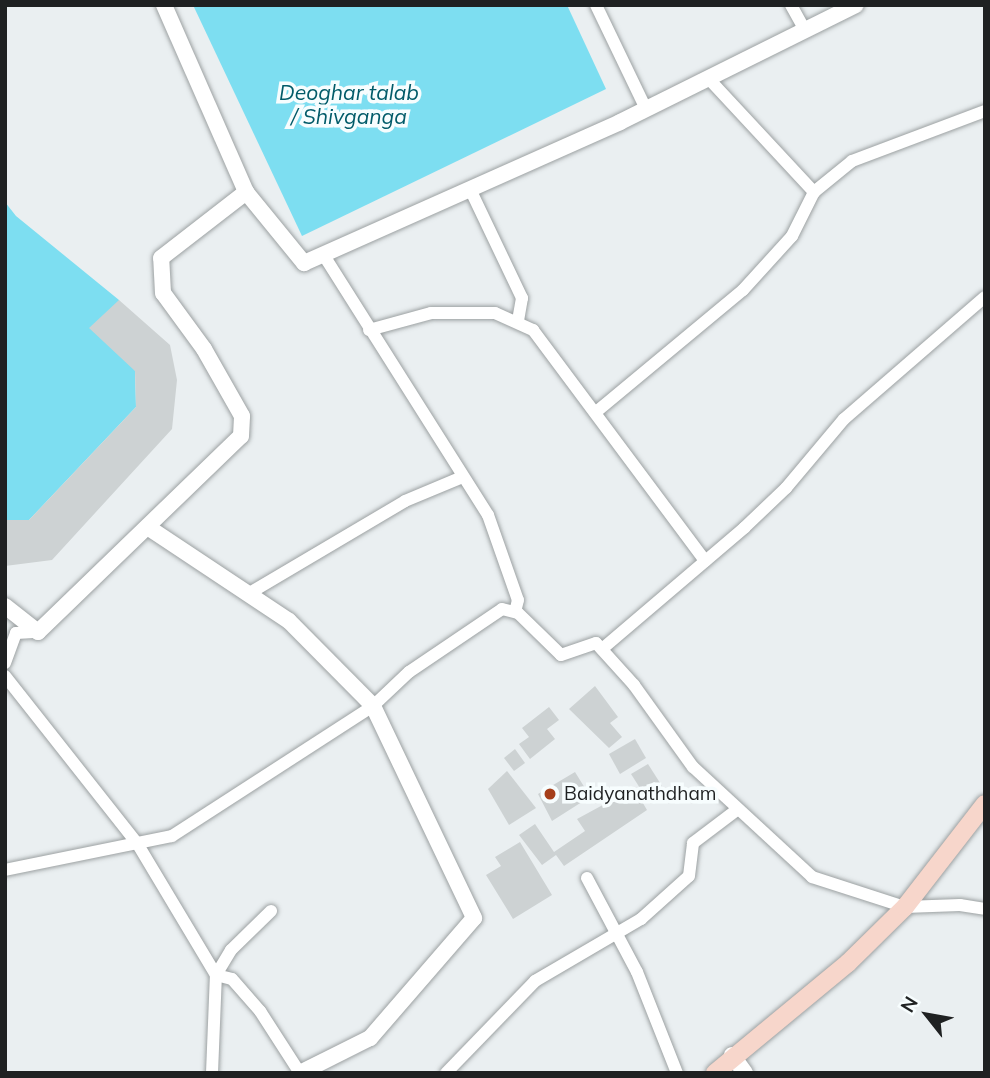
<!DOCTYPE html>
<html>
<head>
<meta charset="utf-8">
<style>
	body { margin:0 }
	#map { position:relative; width:990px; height:1078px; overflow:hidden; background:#eaeff1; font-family:Mulish,sans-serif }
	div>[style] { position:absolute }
	.water>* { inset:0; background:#7ddef1 }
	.building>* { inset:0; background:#cdd2d3 }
	.roads { filter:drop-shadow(0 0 2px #9ca1a2) drop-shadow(0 0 2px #9ca1a2) }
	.minor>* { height:12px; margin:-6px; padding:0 6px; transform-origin:6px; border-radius:6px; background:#fff }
	.tertiary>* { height:16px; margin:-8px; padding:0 8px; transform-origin:8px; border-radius:8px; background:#fff }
	.secondary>* { height:18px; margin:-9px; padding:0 9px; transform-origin:9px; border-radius:9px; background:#f7d6cb }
	.dots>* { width:19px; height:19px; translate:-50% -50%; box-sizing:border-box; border:4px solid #f7fdfe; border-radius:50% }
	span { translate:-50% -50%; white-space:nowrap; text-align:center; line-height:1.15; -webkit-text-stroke:7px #f7fdfe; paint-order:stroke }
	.poi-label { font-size:19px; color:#1f2122 }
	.left { translate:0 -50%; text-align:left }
	.water-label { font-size:21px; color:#025b69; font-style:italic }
	.frame { position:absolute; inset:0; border:7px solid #1f2122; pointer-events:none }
	.north { position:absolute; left:892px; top:980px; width:70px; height:70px; -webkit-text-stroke:5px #f7fdfe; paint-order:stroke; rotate:301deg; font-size:19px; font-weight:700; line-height:28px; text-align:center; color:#1f2122 }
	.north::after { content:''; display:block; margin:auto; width:24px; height:32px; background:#1f2122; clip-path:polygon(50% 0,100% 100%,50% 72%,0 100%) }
</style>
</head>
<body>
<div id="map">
	<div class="water">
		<i style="clip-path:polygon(193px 5px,567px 5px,606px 89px,302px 236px)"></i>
		<i style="clip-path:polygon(5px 202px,16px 216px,119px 300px,135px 371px,136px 407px,29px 520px,5px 520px)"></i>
	</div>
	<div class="building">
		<i style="clip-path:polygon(119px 300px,170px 345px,177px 380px,172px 429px,52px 560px,5px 566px,5px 520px,29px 520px,136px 407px,135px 371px,89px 328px)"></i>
		<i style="clip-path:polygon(595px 686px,618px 717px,610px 723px,622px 737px,609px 748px,569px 709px)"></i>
		<i style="clip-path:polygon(549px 707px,559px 720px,547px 729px,555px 739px,530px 759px,519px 744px,529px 737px,522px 728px)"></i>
		<i style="clip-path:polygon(635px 739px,646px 758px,620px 774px,609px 754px)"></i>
		<i style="clip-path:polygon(515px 749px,525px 763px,514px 771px,504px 758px)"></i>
		<i style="clip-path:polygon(648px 764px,662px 786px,645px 796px,631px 774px)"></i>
		<i style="clip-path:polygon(507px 771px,536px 808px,509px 825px,488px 789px)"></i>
		<i style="clip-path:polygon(575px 772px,588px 793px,582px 796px,585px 800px,552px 821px,538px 794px)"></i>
		<i style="clip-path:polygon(634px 788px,647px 810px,564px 866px,556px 855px,542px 865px,519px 835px,535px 824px,554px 852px,585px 831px,577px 819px)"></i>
		<i style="clip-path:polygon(520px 842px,552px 895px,513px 919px,486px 875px,501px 866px,495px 857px)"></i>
	</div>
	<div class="roads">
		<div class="minor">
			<i style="left:596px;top:5px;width:115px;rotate:64.3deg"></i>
			<i style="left:791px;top:5px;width:29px;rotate:61deg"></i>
			<i style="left:708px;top:78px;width:156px;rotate:47.1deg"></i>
			<i style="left:470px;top:189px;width:121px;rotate:64.5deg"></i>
			<i style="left:522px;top:298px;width:23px;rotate:100deg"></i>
			<i style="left:323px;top:254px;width:309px;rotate:57.7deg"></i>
			<i style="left:488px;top:515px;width:90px;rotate:70.6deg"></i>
			<i style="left:518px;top:600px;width:12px;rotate:104deg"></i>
			<i style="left:369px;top:330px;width:64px;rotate:-15.3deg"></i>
			<i style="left:431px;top:313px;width:64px"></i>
			<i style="left:495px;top:313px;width:42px;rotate:24.1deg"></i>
			<i style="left:533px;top:330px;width:288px;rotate:53.3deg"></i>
			<i style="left:596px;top:412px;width:191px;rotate:-39.7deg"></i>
			<i style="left:743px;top:290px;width:73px;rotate:-47.8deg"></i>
			<i style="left:792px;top:236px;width:49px;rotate:-63.4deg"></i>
			<i style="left:814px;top:192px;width:49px;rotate:-39.2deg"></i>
			<i style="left:852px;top:161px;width:142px;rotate:-20.6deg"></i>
			<i style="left:248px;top:594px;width:182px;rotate:-30.6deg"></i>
			<i style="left:405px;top:501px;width:60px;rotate:-22.7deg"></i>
			<i style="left:602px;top:649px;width:187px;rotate:-40.4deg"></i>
			<i style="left:744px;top:528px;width:58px;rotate:-43.6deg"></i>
			<i style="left:786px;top:488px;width:90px;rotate:-50deg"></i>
			<i style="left:844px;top:419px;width:186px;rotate:-40.9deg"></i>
			<i style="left:5px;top:663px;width:32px;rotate:-70deg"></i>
			<i style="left:16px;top:633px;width:22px;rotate:-3deg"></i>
			<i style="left:5px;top:676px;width:213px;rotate:51.7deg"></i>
			<i style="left:137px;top:843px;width:154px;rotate:59.1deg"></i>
			<i style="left:216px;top:975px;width:16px;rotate:14deg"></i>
			<i style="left:232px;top:979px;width:43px;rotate:48.8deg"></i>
			<i style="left:260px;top:1011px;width:74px;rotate:57.2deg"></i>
			<i style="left:5px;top:870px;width:170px;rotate:-11.5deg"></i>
			<i style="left:172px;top:836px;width:239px;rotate:-32.9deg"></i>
			<i style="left:373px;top:706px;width:50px;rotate:-43.4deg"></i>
			<i style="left:409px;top:672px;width:112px;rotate:-34.1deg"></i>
			<i style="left:502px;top:609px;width:16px;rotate:14deg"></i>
			<i style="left:518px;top:613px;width:60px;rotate:44.3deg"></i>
			<i style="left:561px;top:655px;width:37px;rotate:-19deg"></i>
			<i style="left:596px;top:643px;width:57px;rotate:47.9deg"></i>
			<i style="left:634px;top:685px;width:101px;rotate:54.3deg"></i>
			<i style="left:693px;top:767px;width:162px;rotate:42.7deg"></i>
			<i style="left:812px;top:877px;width:98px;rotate:17.9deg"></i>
			<i style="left:905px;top:907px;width:55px;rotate:-2.1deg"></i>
			<i style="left:960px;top:905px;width:25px;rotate:9deg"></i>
			<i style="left:587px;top:878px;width:106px;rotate:62deg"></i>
			<i style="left:637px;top:972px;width:109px;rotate:68.4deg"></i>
			<i style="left:212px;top:1073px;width:98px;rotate:-87.7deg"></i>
			<i style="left:216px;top:975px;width:29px;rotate:-59deg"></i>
			<i style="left:231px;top:950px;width:56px;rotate:-44.3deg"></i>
			<i style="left:446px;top:1073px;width:128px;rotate:-45.9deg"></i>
			<i style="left:535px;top:981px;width:123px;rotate:-30.3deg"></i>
			<i style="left:641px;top:919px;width:64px;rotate:-41.9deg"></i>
			<i style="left:689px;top:876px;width:33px;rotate:-83deg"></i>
			<i style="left:693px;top:843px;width:56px;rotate:-37.1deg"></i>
		</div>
		<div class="tertiary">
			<i style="left:164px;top:5px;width:204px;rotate:66.3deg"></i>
			<i style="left:246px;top:192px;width:92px;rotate:50.8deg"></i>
			<i style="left:304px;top:263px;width:346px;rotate:-24deg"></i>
			<i style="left:620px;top:122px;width:263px;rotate:-26.4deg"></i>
			<i style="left:149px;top:528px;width:168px;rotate:33.6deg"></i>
			<i style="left:289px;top:621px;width:120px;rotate:45.3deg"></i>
			<i style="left:373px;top:706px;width:235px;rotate:64.5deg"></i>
			<i style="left:474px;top:918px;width:159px;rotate:130.9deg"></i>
			<i style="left:370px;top:1038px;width:78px;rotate:153.4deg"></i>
			<i style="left:5px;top:606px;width:42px;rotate:38.2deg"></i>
			<i style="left:38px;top:632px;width:282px;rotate:-44deg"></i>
			<i style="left:241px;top:436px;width:20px;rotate:-87deg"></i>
			<i style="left:242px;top:416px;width:77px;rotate:-119.6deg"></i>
			<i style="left:204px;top:349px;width:69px;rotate:-126.2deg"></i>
			<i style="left:163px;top:293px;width:35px;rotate:-93deg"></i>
			<i style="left:161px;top:258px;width:108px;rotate:-37.8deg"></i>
			<i style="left:732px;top:1055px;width:22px;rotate:54deg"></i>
		</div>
		<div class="secondary">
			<i style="left:715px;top:1073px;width:173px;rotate:-39.6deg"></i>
			<i style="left:848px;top:963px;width:80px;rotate:-44.5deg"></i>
			<i style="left:905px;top:907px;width:130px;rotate:-52.2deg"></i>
		</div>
	</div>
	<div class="dots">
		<i style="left:550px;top:794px;background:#a63f1b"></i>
	</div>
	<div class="poi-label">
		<span class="left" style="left:564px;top:794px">Baidyanathdham</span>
	</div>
	<div class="water-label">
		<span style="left:349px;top:104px">Deoghar talab<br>/ Shivganga</span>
	</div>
	<div class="frame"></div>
	<div class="north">N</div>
</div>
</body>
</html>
